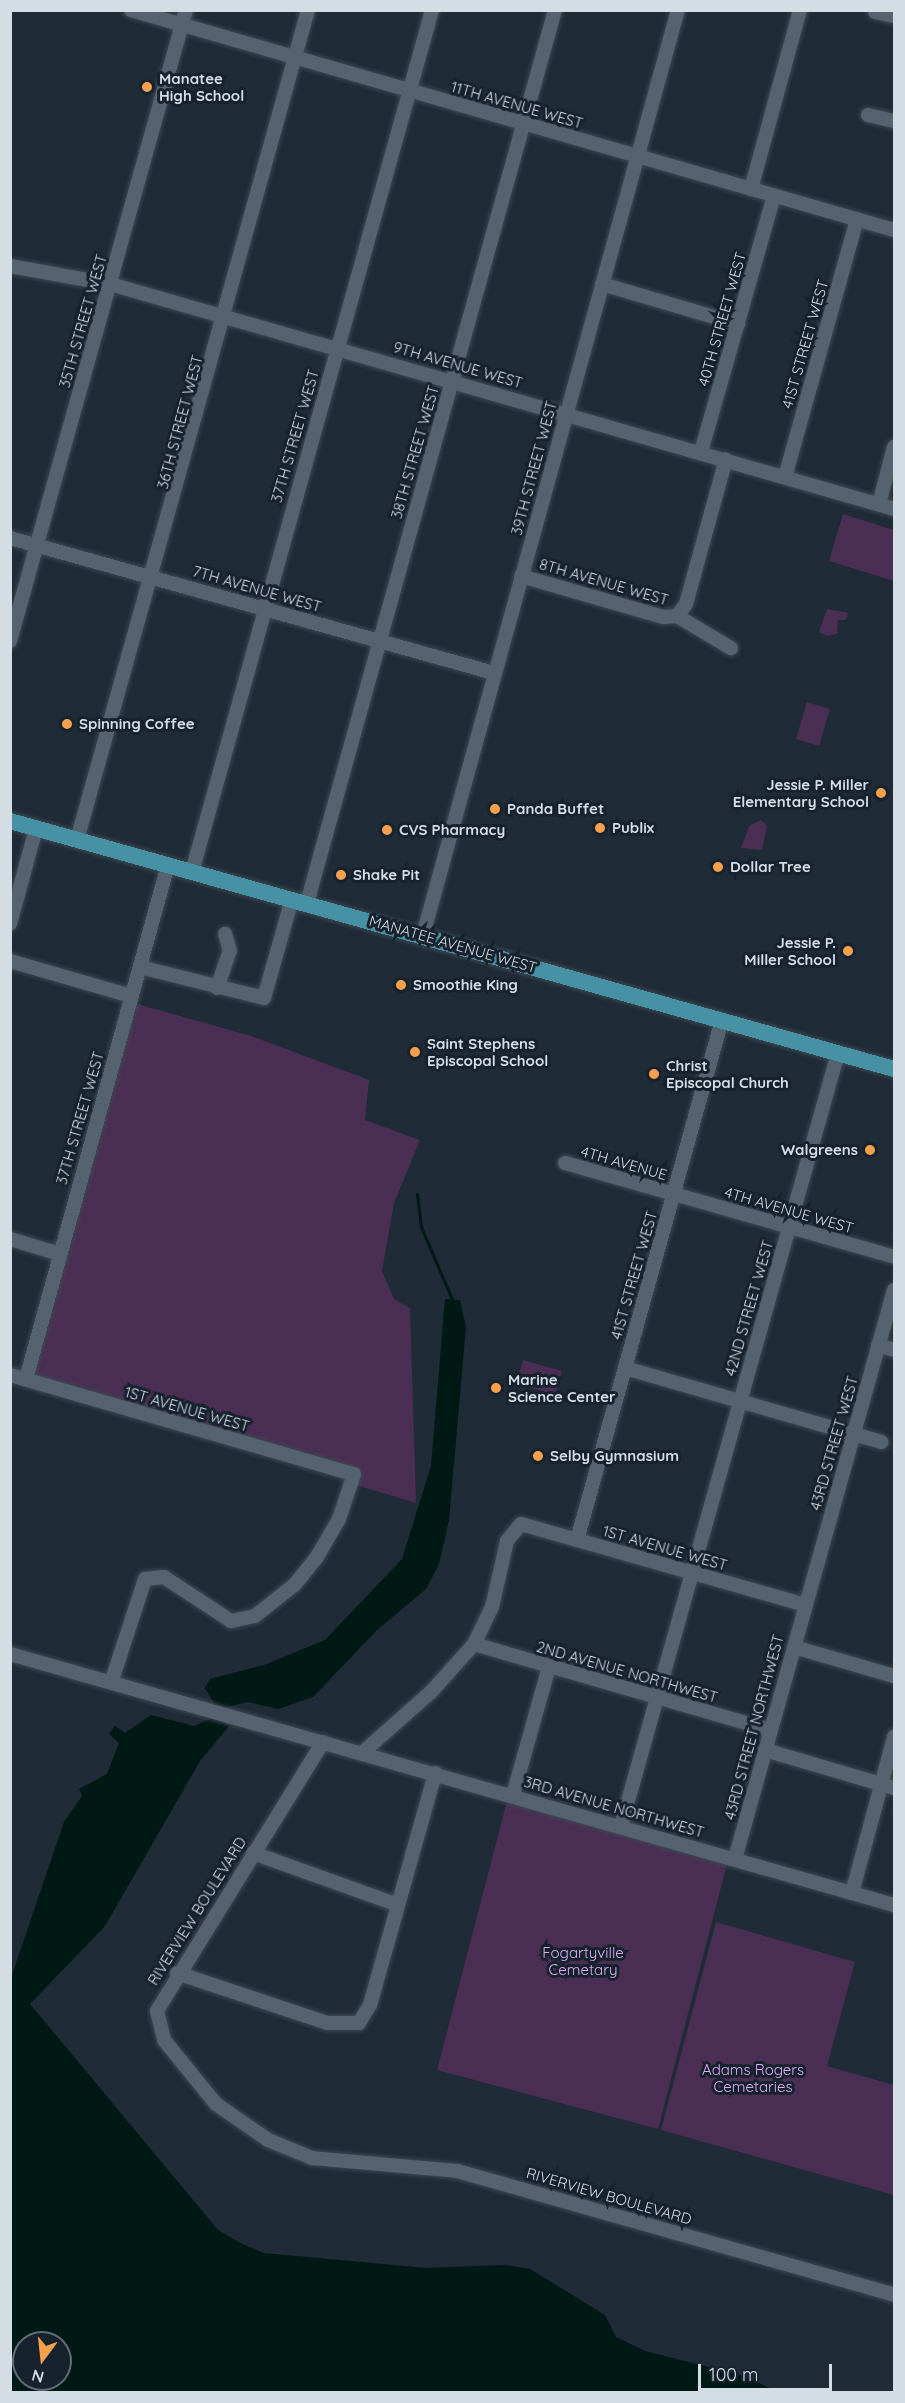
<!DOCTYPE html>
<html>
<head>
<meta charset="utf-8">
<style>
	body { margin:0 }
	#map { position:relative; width:905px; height:2403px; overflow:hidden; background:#1f2b37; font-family:Quicksand,sans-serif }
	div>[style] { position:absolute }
	.green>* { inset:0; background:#4b2e54 }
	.water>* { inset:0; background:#001914 }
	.stream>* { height:3px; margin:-1.5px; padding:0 1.5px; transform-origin:1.5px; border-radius:1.5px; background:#001914 }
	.roads { filter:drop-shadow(0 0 2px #3e4851) drop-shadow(0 0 2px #3e4851) }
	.minor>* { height:14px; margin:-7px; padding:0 7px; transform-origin:7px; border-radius:7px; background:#556270 }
	.major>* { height:16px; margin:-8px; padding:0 8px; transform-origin:8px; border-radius:8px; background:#4791a4 }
	.dots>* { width:16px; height:16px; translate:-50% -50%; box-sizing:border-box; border:3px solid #16222d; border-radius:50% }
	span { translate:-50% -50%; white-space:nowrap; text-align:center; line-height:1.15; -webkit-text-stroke:6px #16222d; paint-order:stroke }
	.poi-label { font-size:15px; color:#d4dce4; font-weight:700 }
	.left { translate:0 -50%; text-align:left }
	.right { translate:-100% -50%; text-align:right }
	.street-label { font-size:15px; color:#d4dce4 }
	.park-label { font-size:15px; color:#e2abf4 }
	.frame { position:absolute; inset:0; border:12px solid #d4dce4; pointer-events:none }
	.north { position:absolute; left:12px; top:2331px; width:60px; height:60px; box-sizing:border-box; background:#16222d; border:2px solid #626c76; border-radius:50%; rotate:195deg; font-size:16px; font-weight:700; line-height:24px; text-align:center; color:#d4dce4 }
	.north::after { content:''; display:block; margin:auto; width:21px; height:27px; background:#f9a04c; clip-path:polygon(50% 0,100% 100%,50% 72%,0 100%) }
	.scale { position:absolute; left:698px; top:2364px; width:134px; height:27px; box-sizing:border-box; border:3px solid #d4dce4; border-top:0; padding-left:8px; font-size:18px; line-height:21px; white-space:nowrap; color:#d4dce4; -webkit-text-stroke:4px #16222d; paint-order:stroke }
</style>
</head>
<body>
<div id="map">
	<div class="green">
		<i style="clip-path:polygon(843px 514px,894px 530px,894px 581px,829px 561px)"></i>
		<i style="clip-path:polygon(827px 609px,848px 613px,846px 620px,838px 620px,837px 634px,827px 636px,819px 632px)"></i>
		<i style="clip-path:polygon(807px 702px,830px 709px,819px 746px,796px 739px)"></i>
		<i style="clip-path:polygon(761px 820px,767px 826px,762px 850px,741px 848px,749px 826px)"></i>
		<i style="clip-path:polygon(134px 1003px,251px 1036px,369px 1080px,365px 1120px,420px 1140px,394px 1203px,382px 1271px,394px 1299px,410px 1308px,416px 1503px,356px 1485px,359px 1470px,32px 1375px)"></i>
		<i style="clip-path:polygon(523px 1360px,562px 1371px,555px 1395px,516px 1383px)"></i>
		<i style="clip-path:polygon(507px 1801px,727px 1864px,658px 2129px,437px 2070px)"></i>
		<i style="clip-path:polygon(716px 1922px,855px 1962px,827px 2066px,894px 2085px,894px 2195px,661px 2130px)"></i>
	</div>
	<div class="water">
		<i style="clip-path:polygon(evenodd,445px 1299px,460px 1300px,466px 1327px,449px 1520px,439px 1564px,426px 1589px,377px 1630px,313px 1697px,278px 1709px,248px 1702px,226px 1707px,222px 1722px,229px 1726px,200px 1761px,105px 1926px,30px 2004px,218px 2230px,242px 2244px,264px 2253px,426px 2268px,504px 2265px,530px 2269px,605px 2315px,616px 2337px,645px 2351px,744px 2376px,778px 2392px,11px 2392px,11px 1978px,64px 1822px,82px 1796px,79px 1789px,107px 1774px,119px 1743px,109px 1734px,115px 1726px,125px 1733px,151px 1715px,194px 1726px,210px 1719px,214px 1703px,205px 1688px,210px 1679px,264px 1665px,325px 1640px,402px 1559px,431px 1466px,445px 1299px,24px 2343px,60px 2343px,60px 2379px,24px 2379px,24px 2343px)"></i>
	</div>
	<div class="stream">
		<i style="left:417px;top:1194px;width:33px;rotate:83deg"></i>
		<i style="left:421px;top:1227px;width:78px;rotate:66.7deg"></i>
	</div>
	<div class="roads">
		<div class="minor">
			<i style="left:131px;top:10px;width:794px;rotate:16.08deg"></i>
			<i style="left:875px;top:12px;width:19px;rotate:12deg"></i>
			<i style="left:868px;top:115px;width:27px;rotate:13deg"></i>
			<i style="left:751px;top:189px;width:186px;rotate:-74.7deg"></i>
			<i style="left:10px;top:266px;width:102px;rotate:10.2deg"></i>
			<i style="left:110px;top:284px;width:816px;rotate:16.01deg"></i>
			<i style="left:602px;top:284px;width:142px;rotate:16.4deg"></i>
			<i style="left:701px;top:452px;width:267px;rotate:-74.1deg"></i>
			<i style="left:785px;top:477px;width:268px;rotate:-74.4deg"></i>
			<i style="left:879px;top:504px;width:59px;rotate:-75.3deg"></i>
			<i style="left:10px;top:538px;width:502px;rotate:15.59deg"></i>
			<i style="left:521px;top:576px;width:148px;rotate:16.1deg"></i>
			<i style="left:663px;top:617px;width:14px;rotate:-4deg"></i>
			<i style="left:677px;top:616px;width:15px;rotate:-53deg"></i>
			<i style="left:686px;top:604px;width:150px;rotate:-74.6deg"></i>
			<i style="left:677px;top:616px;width:63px;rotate:30.7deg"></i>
			<i style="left:10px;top:641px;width:655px;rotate:-74.42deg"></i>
			<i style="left:77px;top:840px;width:862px;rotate:-74.45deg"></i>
			<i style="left:192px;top:872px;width:895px;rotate:-74.44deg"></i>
			<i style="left:307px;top:903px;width:927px;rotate:-74.48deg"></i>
			<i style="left:10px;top:924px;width:99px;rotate:-74.8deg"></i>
			<i style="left:423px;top:935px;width:960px;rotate:-74.59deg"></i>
			<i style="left:10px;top:961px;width:126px;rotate:16.1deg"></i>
			<i style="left:140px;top:967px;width:128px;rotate:14deg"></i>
			<i style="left:264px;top:998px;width:103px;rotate:-74.2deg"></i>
			<i style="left:217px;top:988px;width:39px;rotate:-71deg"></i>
			<i style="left:230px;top:951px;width:18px;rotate:-106deg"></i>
			<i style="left:565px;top:1163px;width:342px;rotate:15.9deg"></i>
			<i style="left:10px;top:1239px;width:52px;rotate:16.7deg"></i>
			<i style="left:878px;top:1345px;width:17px;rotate:17deg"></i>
			<i style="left:625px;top:1368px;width:267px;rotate:16.1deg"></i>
			<i style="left:10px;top:1375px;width:358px;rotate:16.1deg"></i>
			<i style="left:354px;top:1474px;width:47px;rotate:108.4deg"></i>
			<i style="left:339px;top:1519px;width:44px;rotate:120.1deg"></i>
			<i style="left:317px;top:1557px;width:36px;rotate:129deg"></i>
			<i style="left:294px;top:1585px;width:50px;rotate:141.5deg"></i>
			<i style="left:255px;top:1616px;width:25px;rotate:168deg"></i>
			<i style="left:231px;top:1621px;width:80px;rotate:-146.7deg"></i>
			<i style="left:164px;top:1577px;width:19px;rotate:174deg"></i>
			<i style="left:145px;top:1579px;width:109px;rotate:108.1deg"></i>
			<i style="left:26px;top:1379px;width:533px;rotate:-74.56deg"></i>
			<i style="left:577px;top:1540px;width:540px;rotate:-74.42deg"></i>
			<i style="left:474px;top:1644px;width:308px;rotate:16.2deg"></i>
			<i style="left:794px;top:1647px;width:104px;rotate:16.2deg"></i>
			<i style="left:10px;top:1654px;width:919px;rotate:15.85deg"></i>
			<i style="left:323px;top:1742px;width:316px;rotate:121.7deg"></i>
			<i style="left:157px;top:2011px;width:30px;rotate:76deg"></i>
			<i style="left:164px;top:2040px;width:82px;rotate:50.9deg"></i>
			<i style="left:216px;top:2104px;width:63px;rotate:34.7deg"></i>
			<i style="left:268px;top:2140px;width:48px;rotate:22.2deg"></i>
			<i style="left:312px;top:2158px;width:146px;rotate:5.1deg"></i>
			<i style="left:457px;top:2171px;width:454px;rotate:15.8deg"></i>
			<i style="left:765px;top:1750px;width:134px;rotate:16.4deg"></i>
			<i style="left:362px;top:1753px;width:92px;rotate:-41.5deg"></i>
			<i style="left:431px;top:1692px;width:64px;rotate:-48.1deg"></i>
			<i style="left:474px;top:1644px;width:41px;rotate:-64.1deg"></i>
			<i style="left:492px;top:1607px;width:68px;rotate:-77.2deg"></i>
			<i style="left:507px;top:1541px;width:22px;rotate:-51deg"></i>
			<i style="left:521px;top:1524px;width:295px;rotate:15.9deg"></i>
			<i style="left:513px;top:1795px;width:133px;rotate:-74.3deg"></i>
			<i style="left:621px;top:1826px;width:803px;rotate:-74.32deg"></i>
			<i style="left:253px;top:1853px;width:154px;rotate:19.7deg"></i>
			<i style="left:735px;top:1859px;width:591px;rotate:-74.39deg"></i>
			<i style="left:852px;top:1893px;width:162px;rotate:-74.9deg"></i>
			<i style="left:177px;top:1973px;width:158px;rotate:18.4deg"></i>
			<i style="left:327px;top:2023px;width:32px"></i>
			<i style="left:359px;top:2023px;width:21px;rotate:-59deg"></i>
			<i style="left:370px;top:2005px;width:241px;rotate:-74.3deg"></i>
		</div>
		<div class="major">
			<i style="left:10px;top:821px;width:918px;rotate:15.67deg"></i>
		</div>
	</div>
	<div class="dots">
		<i style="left:147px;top:87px;background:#f9a04c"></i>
		<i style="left:67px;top:724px;background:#f9a04c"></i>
		<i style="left:881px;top:793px;background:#f9a04c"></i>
		<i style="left:495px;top:809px;background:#f9a04c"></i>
		<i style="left:600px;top:828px;background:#f9a04c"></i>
		<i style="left:387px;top:830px;background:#f9a04c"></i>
		<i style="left:718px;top:867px;background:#f9a04c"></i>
		<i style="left:341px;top:875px;background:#f9a04c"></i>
		<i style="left:848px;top:951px;background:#f9a04c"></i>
		<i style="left:401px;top:985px;background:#f9a04c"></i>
		<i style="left:415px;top:1052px;background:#f9a04c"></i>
		<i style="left:654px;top:1074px;background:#f9a04c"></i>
		<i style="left:870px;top:1150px;background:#f9a04c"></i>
		<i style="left:496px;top:1388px;background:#f9a04c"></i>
		<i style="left:538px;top:1456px;background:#f9a04c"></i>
	</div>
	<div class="poi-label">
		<span class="left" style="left:159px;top:87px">Manatee<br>High School</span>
		<span class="left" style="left:79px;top:724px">Spinning Coffee</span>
		<span class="right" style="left:869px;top:793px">Jessie P. Miller<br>Elementary School</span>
		<span class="left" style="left:507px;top:809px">Panda Buffet</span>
		<span class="left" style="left:612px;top:828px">Publix</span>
		<span class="left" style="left:399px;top:830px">CVS Pharmacy</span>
		<span class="left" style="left:730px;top:867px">Dollar Tree</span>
		<span class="left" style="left:353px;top:875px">Shake Pit</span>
		<span class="right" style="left:836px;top:951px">Jessie P.<br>Miller School</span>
		<span class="left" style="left:413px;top:985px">Smoothie King</span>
		<span class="left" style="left:427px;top:1052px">Saint Stephens<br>Episcopal School</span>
		<span class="left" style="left:666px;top:1074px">Christ<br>Episcopal Church</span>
		<span class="right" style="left:858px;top:1150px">Walgreens</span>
		<span class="left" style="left:508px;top:1388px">Marine<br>Science Center</span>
		<span class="left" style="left:550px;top:1456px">Selby Gymnasium</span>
	</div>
	<div class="street-label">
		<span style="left:517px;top:105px;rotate:16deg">11TH AVENUE WEST</span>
		<span style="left:722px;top:319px;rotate:-74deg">40TH STREET WEST</span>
		<span style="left:83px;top:321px;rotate:-74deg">35TH STREET WEST</span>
		<span style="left:805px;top:344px;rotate:-74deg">41ST STREET WEST</span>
		<span style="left:458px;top:365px;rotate:16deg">9TH AVENUE WEST</span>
		<span style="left:180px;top:422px;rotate:-75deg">36TH STREET WEST</span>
		<span style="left:295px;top:436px;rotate:-74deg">37TH STREET WEST</span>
		<span style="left:415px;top:452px;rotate:-74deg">38TH STREET WEST</span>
		<span style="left:534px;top:468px;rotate:-75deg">39TH STREET WEST</span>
		<span style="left:604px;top:582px;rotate:16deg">8TH AVENUE WEST</span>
		<span style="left:257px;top:589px;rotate:16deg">7TH AVENUE WEST</span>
		<span style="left:453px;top:944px;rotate:16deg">MANATEE AVENUE WEST</span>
		<span style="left:80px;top:1118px;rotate:-74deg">37TH STREET WEST</span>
		<span style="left:624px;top:1163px;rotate:16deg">4TH AVENUE</span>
		<span style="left:789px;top:1210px;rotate:16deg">4TH AVENUE WEST</span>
		<span style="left:634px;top:1275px;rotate:-74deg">41ST STREET WEST</span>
		<span style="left:749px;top:1308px;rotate:-74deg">42ND STREET WEST</span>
		<span style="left:187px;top:1409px;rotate:16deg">1ST AVENUE WEST</span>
		<span style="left:834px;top:1443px;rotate:-74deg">43RD STREET WEST</span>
		<span style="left:665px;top:1548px;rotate:16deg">1ST AVENUE WEST</span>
		<span style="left:627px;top:1672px;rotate:16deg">2ND AVENUE NORTHWEST</span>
		<span style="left:754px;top:1727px;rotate:-75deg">43RD STREET NORTHWEST</span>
		<span style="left:614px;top:1807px;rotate:16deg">3RD AVENUE NORTHWEST</span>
		<span style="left:197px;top:1911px;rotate:-58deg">RIVERVIEW BOULEVARD</span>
		<span style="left:609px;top:2196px;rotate:16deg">RIVERVIEW BOULEVARD</span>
	</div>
	<div class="park-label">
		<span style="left:583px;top:1961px">Fogartyville<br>Cemetary</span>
		<span style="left:753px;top:2078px">Adams Rogers<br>Cemetaries</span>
	</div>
	<div class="frame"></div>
	<div class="north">N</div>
	<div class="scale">100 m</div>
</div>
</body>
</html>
